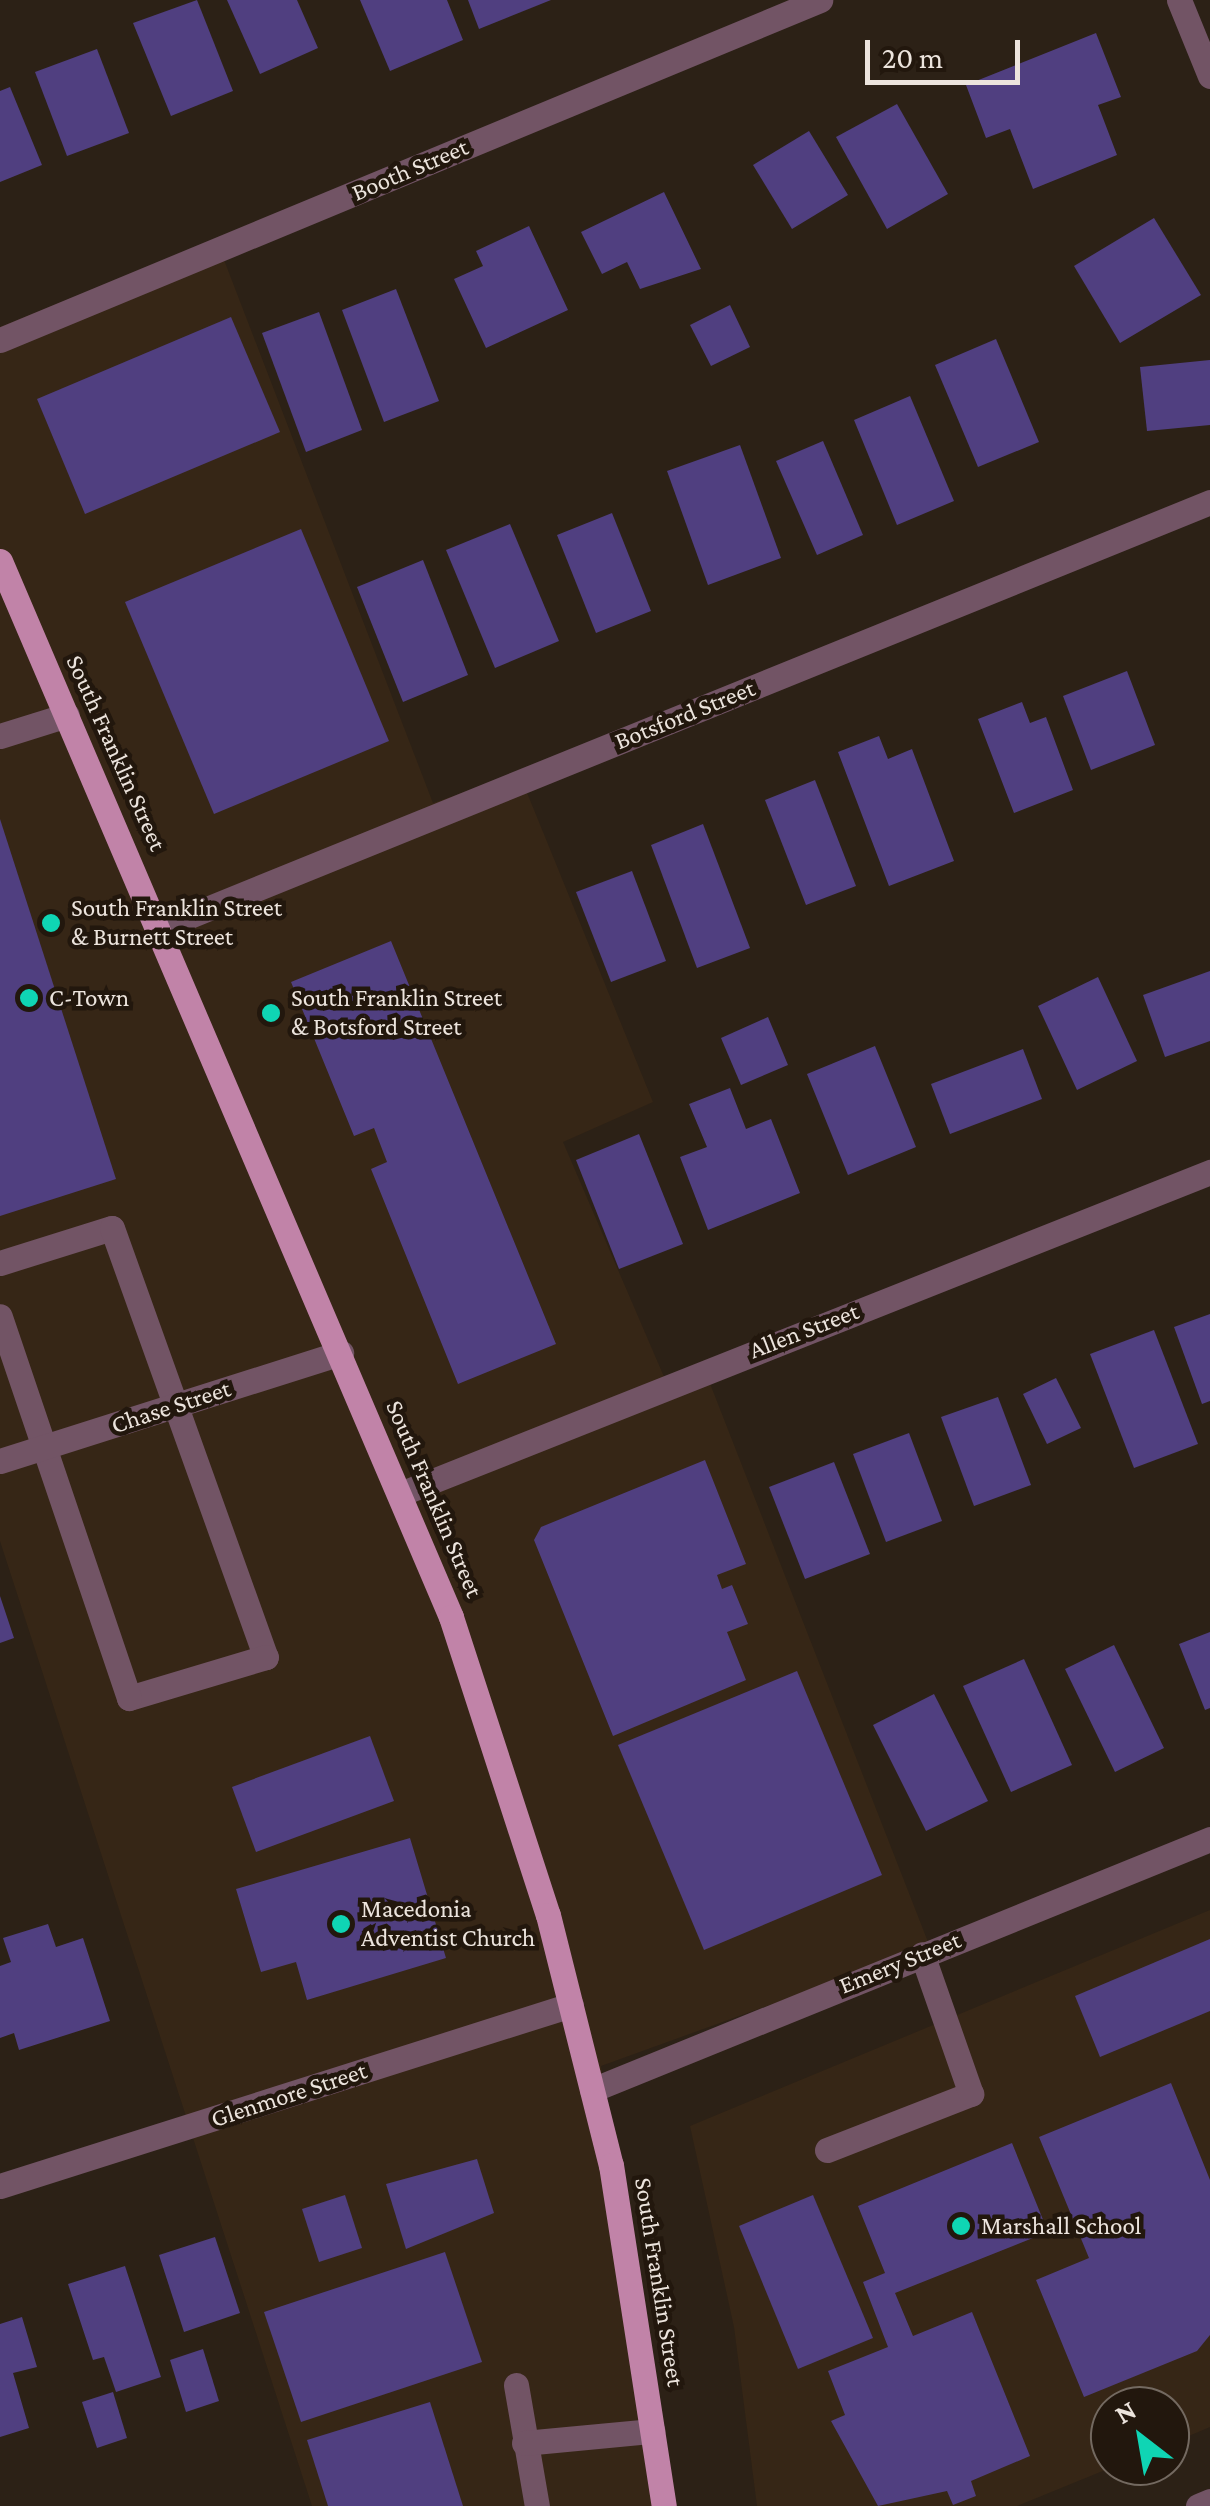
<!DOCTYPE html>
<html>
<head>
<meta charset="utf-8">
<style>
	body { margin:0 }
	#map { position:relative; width:1210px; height:2506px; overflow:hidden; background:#2c2116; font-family:"Crimson Pro",serif }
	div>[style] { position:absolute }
	.built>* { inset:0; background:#362616 }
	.building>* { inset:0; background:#503f80 }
	.minor>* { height:25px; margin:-12.5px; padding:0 12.5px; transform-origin:12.5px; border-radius:12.5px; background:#725465 }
	.major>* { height:25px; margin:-12.5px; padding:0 12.5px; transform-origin:12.5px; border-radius:12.5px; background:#c183a8 }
	.dots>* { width:28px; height:28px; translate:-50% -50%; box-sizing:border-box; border:5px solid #22170d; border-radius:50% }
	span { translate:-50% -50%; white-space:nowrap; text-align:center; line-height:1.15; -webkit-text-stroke:9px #22170d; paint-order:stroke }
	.street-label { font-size:25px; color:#ece4dd }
	.poi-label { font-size:25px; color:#ece4dd }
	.left { translate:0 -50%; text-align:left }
	.north { position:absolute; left:1090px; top:2386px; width:100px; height:100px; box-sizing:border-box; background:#22170d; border:2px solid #736960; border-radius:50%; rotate:329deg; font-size:28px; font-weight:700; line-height:40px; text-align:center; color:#ece4dd }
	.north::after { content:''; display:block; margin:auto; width:35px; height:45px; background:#0fd5b4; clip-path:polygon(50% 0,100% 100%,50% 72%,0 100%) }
	.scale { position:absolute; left:865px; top:40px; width:155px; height:45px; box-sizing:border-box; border:5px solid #ece4dd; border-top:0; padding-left:12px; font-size:30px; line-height:35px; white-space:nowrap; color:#ece4dd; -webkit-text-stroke:8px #22170d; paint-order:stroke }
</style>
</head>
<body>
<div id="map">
	<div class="built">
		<i style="clip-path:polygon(216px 239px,433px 803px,519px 773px,653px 1102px,563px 1142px,665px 1379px,702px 1363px,930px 1947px,601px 2066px,665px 2506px,312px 2506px,0 1541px,0 327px)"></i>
		<i style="clip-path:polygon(1210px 1910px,1210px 2427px,1170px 2444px,1170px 2406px,1110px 2406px,1115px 2466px,1017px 2506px,757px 2506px,734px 2327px,690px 2126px)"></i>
	</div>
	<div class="building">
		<i style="clip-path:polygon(197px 0,233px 91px,171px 116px,133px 23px)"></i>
		<i style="clip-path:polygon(227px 0,297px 0,318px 48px,260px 74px)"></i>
		<i style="clip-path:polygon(360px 0,447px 0,463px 40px,390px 71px)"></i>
		<i style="clip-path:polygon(468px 0,551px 0,479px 29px)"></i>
		<i style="clip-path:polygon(1096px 33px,1121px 97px,1098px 105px,1117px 155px,1033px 189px,1010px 129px,986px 138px,966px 85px)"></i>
		<i style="clip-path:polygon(97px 49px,129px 133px,67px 156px,35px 72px)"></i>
		<i style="clip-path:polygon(10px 87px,42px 165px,0 182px,0 91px)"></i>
		<i style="clip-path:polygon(897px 104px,948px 194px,887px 229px,836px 137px)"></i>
		<i style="clip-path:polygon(809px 131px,848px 195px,792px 229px,753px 165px)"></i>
		<i style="clip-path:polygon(664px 192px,701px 269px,640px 289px,627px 262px,602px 274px,581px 232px)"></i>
		<i style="clip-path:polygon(1154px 218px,1201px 295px,1120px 343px,1074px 266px)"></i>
		<i style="clip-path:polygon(529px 226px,568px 310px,486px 348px,454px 279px,483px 266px,476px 251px)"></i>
		<i style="clip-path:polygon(396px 289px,439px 401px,384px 422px,342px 310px)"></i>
		<i style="clip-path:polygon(730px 305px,750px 347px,711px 366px,690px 325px)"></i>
		<i style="clip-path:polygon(319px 312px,362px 430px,306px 452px,262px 333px)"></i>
		<i style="clip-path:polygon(231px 317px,280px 432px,85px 514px,37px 399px)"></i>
		<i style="clip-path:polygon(996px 339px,1039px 442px,978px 467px,935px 365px)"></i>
		<i style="clip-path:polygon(1210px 360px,1210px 425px,1147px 431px,1140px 367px)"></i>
		<i style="clip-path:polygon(910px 396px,954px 501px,897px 525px,854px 420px)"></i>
		<i style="clip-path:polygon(823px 441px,863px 535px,817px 555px,776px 461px)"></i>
		<i style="clip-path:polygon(740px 445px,781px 558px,708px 585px,667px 471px)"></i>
		<i style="clip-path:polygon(612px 513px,651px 611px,596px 633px,557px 535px)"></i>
		<i style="clip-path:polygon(510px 524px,559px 641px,495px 668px,446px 550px)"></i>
		<i style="clip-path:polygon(301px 529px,389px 741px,214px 814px,125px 602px)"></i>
		<i style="clip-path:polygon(423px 560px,468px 675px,403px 702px,357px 587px)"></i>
		<i style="clip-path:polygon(1127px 671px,1155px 745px,1091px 770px,1063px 696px)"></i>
		<i style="clip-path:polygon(1022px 702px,1030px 723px,1046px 717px,1073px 790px,1014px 813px,978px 719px)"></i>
		<i style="clip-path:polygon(879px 736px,888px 759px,912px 749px,954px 861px,889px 886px,838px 752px)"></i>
		<i style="clip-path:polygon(815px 780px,856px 886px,806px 905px,765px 800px)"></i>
		<i style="clip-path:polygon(0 819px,116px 1179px,0 1216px)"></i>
		<i style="clip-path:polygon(703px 824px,750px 948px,697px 968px,651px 845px)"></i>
		<i style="clip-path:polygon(632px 871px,666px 961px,611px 982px,576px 892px)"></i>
		<i style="clip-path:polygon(391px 941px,556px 1344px,458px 1384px,371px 1169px,387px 1162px,374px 1128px,354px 1136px,291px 982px)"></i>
		<i style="clip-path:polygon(1210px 971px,1210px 1041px,1165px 1057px,1143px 995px)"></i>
		<i style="clip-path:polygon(1098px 977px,1137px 1061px,1077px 1090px,1038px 1006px)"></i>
		<i style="clip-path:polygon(768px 1017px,788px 1065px,741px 1085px,721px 1038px)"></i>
		<i style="clip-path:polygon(875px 1046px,916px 1147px,848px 1175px,807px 1074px)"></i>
		<i style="clip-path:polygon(1023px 1049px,1042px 1099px,950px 1134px,931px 1084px)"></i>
		<i style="clip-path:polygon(730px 1088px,746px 1129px,771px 1119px,800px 1193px,708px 1230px,680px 1157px,707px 1147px,689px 1104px)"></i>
		<i style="clip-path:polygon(639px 1134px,683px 1244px,619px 1269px,576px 1160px)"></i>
		<i style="clip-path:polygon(1210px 1314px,1210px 1401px,1202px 1404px,1174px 1327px)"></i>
		<i style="clip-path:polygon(1154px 1330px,1198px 1444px,1134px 1468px,1090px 1354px)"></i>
		<i style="clip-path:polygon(1056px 1378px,1081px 1428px,1047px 1444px,1023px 1394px)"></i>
		<i style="clip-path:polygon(998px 1397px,1031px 1485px,974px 1506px,941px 1417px)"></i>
		<i style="clip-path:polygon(909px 1433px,942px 1521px,886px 1542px,853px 1454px)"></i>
		<i style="clip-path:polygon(705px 1460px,746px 1564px,717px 1575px,722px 1589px,732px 1585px,748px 1624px,727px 1632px,746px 1680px,613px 1736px,534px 1540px,541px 1527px)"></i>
		<i style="clip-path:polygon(834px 1462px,870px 1554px,805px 1579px,769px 1487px)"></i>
		<i style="clip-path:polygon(0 1596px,14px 1638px,0 1643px)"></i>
		<i style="clip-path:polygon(1210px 1632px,1210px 1708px,1205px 1710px,1179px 1644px)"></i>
		<i style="clip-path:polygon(1114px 1645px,1164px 1748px,1115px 1772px,1065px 1669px)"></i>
		<i style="clip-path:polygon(1024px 1659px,1072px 1765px,1011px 1792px,963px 1686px)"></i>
		<i style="clip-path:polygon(797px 1671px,882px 1875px,704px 1950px,618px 1745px)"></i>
		<i style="clip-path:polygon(934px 1694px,988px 1801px,926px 1831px,873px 1725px)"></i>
		<i style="clip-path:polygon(370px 1736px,394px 1801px,256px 1852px,232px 1787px)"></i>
		<i style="clip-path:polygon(410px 1838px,446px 1958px,307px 2000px,296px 1962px,261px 1972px,236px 1889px)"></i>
		<i style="clip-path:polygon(48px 1924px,56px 1947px,83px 1938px,110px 2021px,19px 2050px,14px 2033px,0 2038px,0 1966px,11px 1962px,3px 1938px)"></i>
		<i style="clip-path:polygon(1210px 1939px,1210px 2011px,1100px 2057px,1075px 1996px)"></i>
		<i style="clip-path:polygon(1171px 2083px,1210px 2180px,1210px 2335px,1197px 2351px,1084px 2397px,1036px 2280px,1089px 2258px,1039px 2137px)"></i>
		<i style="clip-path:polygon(1012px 2143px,1048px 2232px,895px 2293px,913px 2336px,972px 2312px,1030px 2456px,971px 2481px,976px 2496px,953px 2505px,947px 2491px,878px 2506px,831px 2421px,845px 2415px,828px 2371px,888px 2347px,863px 2282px,885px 2273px,858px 2206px)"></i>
		<i style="clip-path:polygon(477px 2159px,494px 2213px,406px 2249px,386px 2184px)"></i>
		<i style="clip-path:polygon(345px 2195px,362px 2248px,319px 2262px,302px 2209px)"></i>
		<i style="clip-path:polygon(813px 2195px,873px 2338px,798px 2369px,739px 2226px)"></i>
		<i style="clip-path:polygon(215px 2237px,240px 2313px,184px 2332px,159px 2255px)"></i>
		<i style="clip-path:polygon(445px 2252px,482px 2362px,301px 2422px,264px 2312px)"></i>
		<i style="clip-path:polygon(125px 2266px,161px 2377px,116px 2392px,104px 2357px,93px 2360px,68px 2284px)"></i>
		<i style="clip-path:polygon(22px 2317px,37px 2367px,13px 2373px,29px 2428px,0 2437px,0 2324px)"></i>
		<i style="clip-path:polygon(203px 2349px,219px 2401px,186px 2412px,170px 2360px)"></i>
		<i style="clip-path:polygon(113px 2392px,127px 2438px,97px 2448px,82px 2402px)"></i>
		<i style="clip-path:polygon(430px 2402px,463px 2506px,328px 2506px,307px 2440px)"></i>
	</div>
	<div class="minor">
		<i style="left:1179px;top:0;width:82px;rotate:67.8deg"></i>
		<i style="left:0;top:340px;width:888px;rotate:-22.52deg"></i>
		<i style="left:0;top:736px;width:70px;rotate:-17.4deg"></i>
		<i style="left:160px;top:928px;width:1133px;rotate:-22.08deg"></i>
		<i style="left:0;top:1263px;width:117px;rotate:-17.4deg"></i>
		<i style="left:112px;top:1228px;width:456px;rotate:70.3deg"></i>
		<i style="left:266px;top:1657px;width:143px;rotate:163.3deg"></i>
		<i style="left:129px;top:1698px;width:403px;rotate:-108.7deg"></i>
		<i style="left:0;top:1461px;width:358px;rotate:-17.6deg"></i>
		<i style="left:400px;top:1494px;width:872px;rotate:-21.68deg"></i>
		<i style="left:592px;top:2090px;width:667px;rotate:-22.1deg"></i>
		<i style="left:827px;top:2150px;width:155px;rotate:-21.3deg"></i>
		<i style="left:971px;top:2094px;width:148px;rotate:-109.3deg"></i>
		<i style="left:0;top:2186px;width:599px;rotate:-17.59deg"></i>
		<i style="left:516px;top:2385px;width:123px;rotate:80.2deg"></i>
		<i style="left:524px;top:2443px;width:129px;rotate:-5.4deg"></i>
		<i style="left:1198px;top:2506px;width:13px;rotate:-23deg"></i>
	</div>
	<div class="major">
		<i style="left:0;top:561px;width:1148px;rotate:66.87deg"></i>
		<i style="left:451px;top:1617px;width:313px;rotate:72deg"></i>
		<i style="left:548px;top:1915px;width:258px;rotate:75.9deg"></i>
		<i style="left:611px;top:2165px;width:345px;rotate:81.2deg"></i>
	</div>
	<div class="dots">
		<i style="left:51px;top:923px;background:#0fd5b4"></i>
		<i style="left:29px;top:998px;background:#0fd5b4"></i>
		<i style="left:271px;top:1013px;background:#0fd5b4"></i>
		<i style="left:341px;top:1924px;background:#0fd5b4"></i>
		<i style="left:961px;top:2226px;background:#0fd5b4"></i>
	</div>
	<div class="street-label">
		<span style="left:410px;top:170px;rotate:-23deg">Booth Street</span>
		<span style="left:685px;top:715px;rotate:-22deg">Botsford Street</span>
		<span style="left:116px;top:753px;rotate:66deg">South Franklin Street</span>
		<span style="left:804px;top:1331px;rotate:-21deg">Allen Street</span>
		<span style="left:171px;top:1407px;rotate:-18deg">Chase Street</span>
		<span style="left:434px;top:1499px;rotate:67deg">South Franklin Street</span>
		<span style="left:900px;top:1963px;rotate:-22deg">Emery Street</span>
		<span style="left:289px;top:2095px;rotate:-18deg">Glenmore Street</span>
		<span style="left:659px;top:2282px;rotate:81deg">South Franklin Street</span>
	</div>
	<div class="poi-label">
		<span class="left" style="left:71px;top:923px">South Franklin Street<br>&amp; Burnett Street</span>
		<span class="left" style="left:49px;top:998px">C-Town</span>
		<span class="left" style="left:291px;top:1013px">South Franklin Street<br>&amp; Botsford Street</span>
		<span class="left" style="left:361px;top:1924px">Macedonia<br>Adventist Church</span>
		<span class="left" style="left:981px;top:2226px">Marshall School</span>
	</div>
	<div class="north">N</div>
	<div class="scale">20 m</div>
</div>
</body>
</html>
